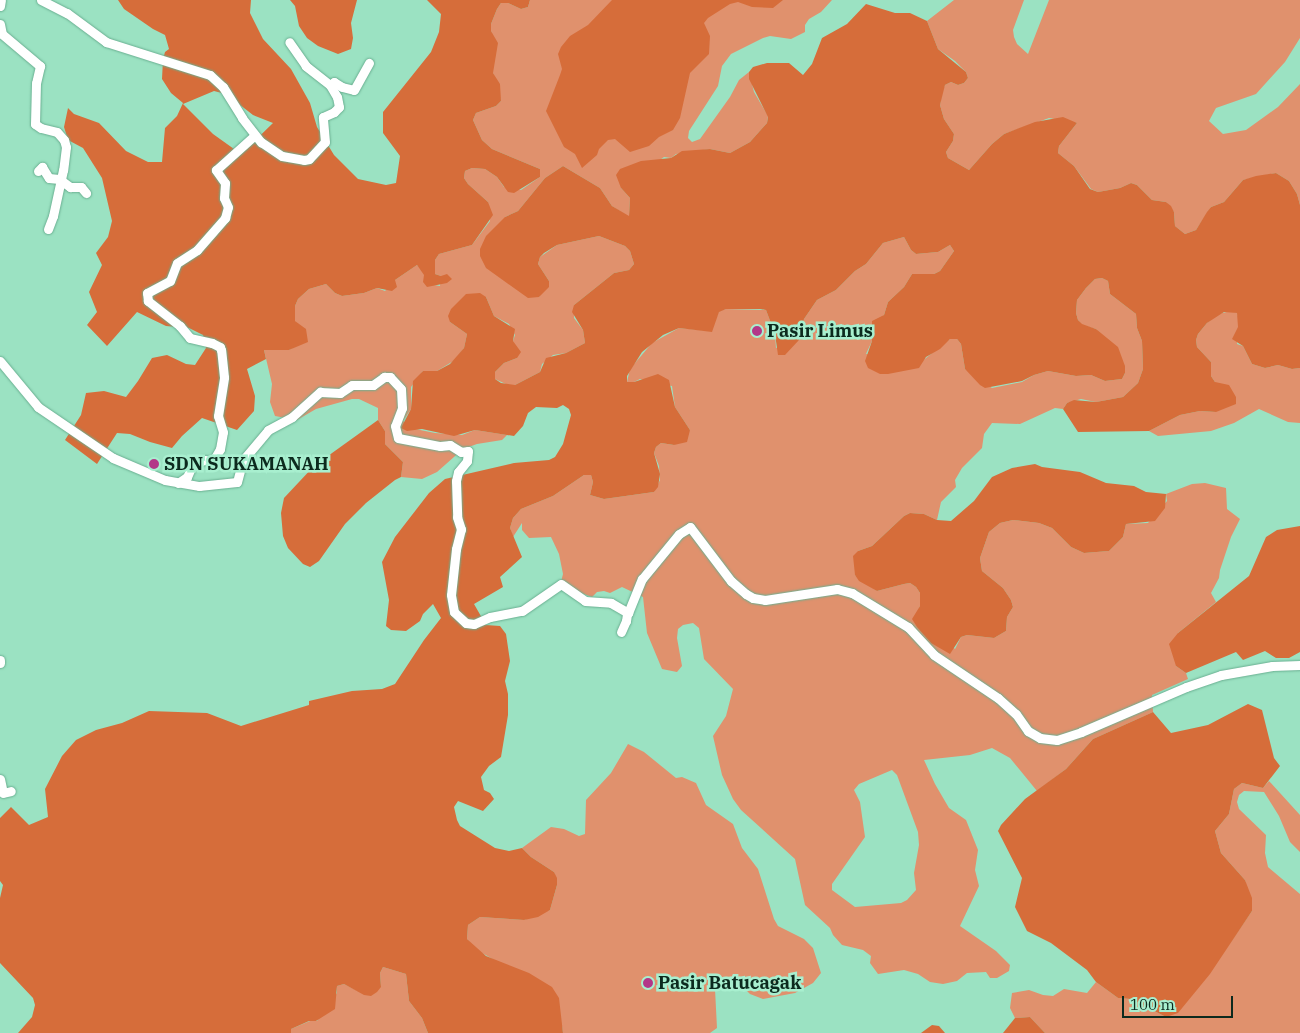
<!DOCTYPE html>
<html>
<head>
<meta charset="utf-8">
<style>
	body { margin:0 }
	#map { position:relative; width:1300px; height:1033px; overflow:hidden; background:#9be2c2; font-family:"IBM Plex Serif",serif }
	div>[style] { position:absolute }
	.green>* { inset:0; background:#e0916d }
	.forest>* { inset:0; background:#d66d3a }
	.roads { filter:drop-shadow(0 0 1px #6aaf91) drop-shadow(0 0 1px #6aaf91) }
	.minor>* { height:9px; margin:-4.5px; padding:0 4.5px; transform-origin:4.5px; border-radius:4.5px; background:#fff }
	.dots>* { width:14px; height:14px; translate:-50% -50%; box-sizing:border-box; border:2px solid #a8efcf; border-radius:50% }
	span { translate:-50% -50%; white-space:nowrap; text-align:center; line-height:1.15; -webkit-text-stroke:5px #a8efcf; paint-order:stroke }
	.poi-label { font-size:18px; color:#0c2a1e; font-weight:700 }
	.left { translate:0 -50%; text-align:left }
	.scale { position:absolute; left:1122px; top:996px; width:111px; height:22px; box-sizing:border-box; border:2px solid #0c2a1e; border-top:0; padding-left:6px; font-size:15px; line-height:18px; white-space:nowrap; color:#0c2a1e; -webkit-text-stroke:4px #a8efcf; paint-order:stroke }
</style>
</head>
<body>
<div id="map">
	<div class="green">
		<i style="clip-path:polygon(530px 0,832px 0,821px 12px,809px 19px,805px 25px,805px 32px,791px 39px,770px 36px,763px 38px,731px 54px,722px 66px,718px 86px,689px 131px,688px 138px,692px 142px,700px 139px,730px 97px,739px 80px,749px 72px,754px 92px,768px 116px,767px 123px,750px 142px,730px 153px,710px 149px,676px 154px,671px 158px,664px 157px,621px 188px,630px 198px,629px 217px,612px 206px,600px 188px,563px 166px,545px 178px,518px 211px,505px 217px,532px 296px,539px 297px,549px 281px,538px 264px,540px 257px,557px 245px,599px 236px,625px 246px,630px 251px,634px 264px,629px 270px,614px 273px,574px 305px,574px 318px,583px 330px,585px 343px,566px 353px,553px 355px,542px 364px,540px 372px,515px 385px,508px 385px,495px 379px,495px 372px,504px 363px,517px 358px,513px 341px,515px 335px,509px 324px,494px 316px,486px 297px,450px 322px,467px 334px,464px 348px,455px 360px,437px 371px,423px 371px,411px 387px,411px 409px,403px 421px,415px 429px,435px 433px,462px 435px,475px 430px,507px 435px,502px 440px,477px 444px,463px 449px,437px 472px,422px 479px,401px 477px,403px 462px,385px 444px,385px 431px,378px 420px,378px 408px,359px 399px,352px 399px,316px 409px,297px 420px,275px 416px,270px 402px,272px 384px,264px 350px,289px 350px,302px 343px,295px 321px,295px 306px,298px 299px,309px 289px,326px 284px,335px 293px,342px 296px,364px 293px,377px 288px,385px 291px,395px 280px,417px 265px,434px 285px,440px 286px,441px 276px,435px 274px,435px 260px,439px 254px,472px 245px,490px 221px,488px 202px,468px 184px,464px 178px,465px 171px,472px 168px,485px 169px,497px 177px,504px 187px,521px 190px,540px 177px,540px 169px,492px 149px,482px 140px,473px 120px,476px 113px,496px 106px,501px 101px,493px 73px,493px 38px,491px 31px,491px 24px,497px 9px,501px 3px,508px 3px,521px 9px,528px 7px)"></i>
		<i style="clip-path:polygon(954px 0,1024px 0,1013px 30px,1014px 37px,1017px 44px,1028px 54px,1049px 0,1300px 0,1300px 38px,1285px 62px,1256px 94px,1216px 108px,1209px 121px,1223px 134px,1246px 130px,1278px 107px,1300px 84px,1300px 205px,1297px 194px,1289px 181px,1276px 173px,1243px 180px,1224px 202px,1211px 207px,1196px 230px,1185px 234px,1175px 226px,1174px 212px,1166px 202px,1152px 200px,1137px 185px,1131px 183px,1120px 188px,1098px 192px,1091px 189px,1074px 166px,1058px 153px,1059px 146px,1077px 123px,1049px 118px,1004px 134px,992px 144px,969px 170px,948px 158px,946px 152px,953px 141px,954px 134px,944px 119px,940px 105px,942px 92px,945px 85px,951px 82px,958px 85px,964px 83px,968px 78px,966px 72px,955px 61px,938px 49px,927px 21px)"></i>
		<i style="clip-path:polygon(evenodd,904px 237px,911px 250px,916px 254px,938px 252px,950px 245px,954px 251px,940px 271px,934px 274px,912px 274px,904px 287px,888px 302px,884px 315px,871px 327px,872px 341px,866px 354px,921px 362px,950px 339px,957px 339px,961px 344px,965px 369px,992px 388px,1022px 382px,1034px 375px,1048px 371px,1076px 376px,1091px 375px,1105px 381px,1122px 379px,1125px 373px,1124px 366px,1096px 329px,1082px 325px,1078px 320px,1076px 313px,1077px 300px,1086px 288px,1095px 279px,1102px 278px,1108px 281px,1110px 294px,1136px 314px,1137px 328px,1142px 341px,1143px 369px,1138px 383px,1123px 397px,1096px 402px,1081px 399px,1067px 403px,1063px 409px,1055px 408px,1020px 424px,992px 423px,984px 434px,982px 448px,962px 468px,955px 480px,956px 487px,941px 502px,937px 520px,924px 514px,910px 513px,904px 516px,872px 546px,858px 551px,855px 575px,877px 591px,904px 584px,910px 583px,916px 587px,920px 593px,920px 606px,917px 613px,955px 649px,961px 637px,967px 635px,994px 638px,1006px 631px,1007px 617px,1013px 607px,1011px 600px,1003px 588px,982px 571px,980px 558px,989px 532px,1000px 523px,1013px 520px,1039px 523px,1052px 528px,1071px 547px,1084px 553px,1109px 551px,1123px 537px,1126px 524px,1148px 523px,1167px 501px,1166px 494px,1192px 484px,1205px 483px,1226px 488px,1227px 509px,1240px 519px,1231px 537px,1220px 570px,1219px 578px,1211px 593px,1216px 602px,1178px 633px,1176px 666px,1186px 673px,1188px 679px,1152px 695px,1153px 712px,1093px 739px,1066px 769px,1037px 791px,1010px 758px,992px 748px,970px 755px,924px 760px,935px 784px,949px 808px,966px 820px,978px 850px,975px 870px,979px 886px,960px 926px,996px 951px,1010px 965px,1009px 971px,997px 978px,990px 978px,986px 972px,967px 973px,957px 981px,943px 984px,930px 982px,918px 974px,904px 970px,878px 974px,870px 963px,871px 956px,863px 950px,842px 945px,833px 935px,830px 928px,805px 905px,795px 859px,741px 810px,733px 799px,722px 775px,713px 736px,726px 716px,733px 689px,704px 659px,699px 628px,693px 623px,683px 625px,678px 629px,677px 638px,682px 666px,677px 672px,662px 669px,647px 633px,643px 597px,622px 587px,610px 593px,604px 591px,597px 592px,592px 597px,581px 593px,561px 582px,563px 574px,559px 554px,551px 537px,529px 538px,522px 530px,522px 523px,513px 537px,510px 528px,513px 518px,521px 509px,553px 496px,584px 475px,591px 475px,593px 482px,590px 495px,604px 499px,654px 492px,660px 480px,659px 466px,654px 453px,656px 447px,661px 443px,674px 445px,690px 430px,675px 407px,672px 386px,640px 379px,634px 382px,627px 382px,630px 369px,652px 343px,679px 328px,711px 331px,719px 311px,726px 309px,766px 310px,775px 334px,776px 348px,799px 340px,804px 319px,817px 300px,836px 290px,855px 271px,866px 264px,883px 243px,904px 237px,892px 770px,897px 775px,918px 832px,919px 845px,914px 873px,916px 890px,907px 900px,901px 903px,855px 907px,832px 890px,832px 884px,865px 837px,860px 802px,854px 790px,859px 784px,892px 770px)"></i>
		<i style="clip-path:polygon(1231px 311px,1237px 313px,1239px 320px,1237px 344px,1243px 346px,1252px 364px,1265px 368px,1278px 365px,1292px 369px,1300px 368px,1300px 423px,1288px 422px,1259px 409px,1234px 423px,1211px 431px,1158px 436px,1149px 431px,1180px 415px,1200px 411px,1216px 412px,1215px 382px,1211px 376px,1211px 362px,1197px 347px,1196px 340px,1198px 334px,1207px 323px,1218px 314px)"></i>
		<i style="clip-path:polygon(628px 744px,644px 752px,676px 778px,682px 777px,696px 783px,706px 805px,733px 824px,742px 848px,758px 869px,774px 919px,778px 926px,804px 939px,813px 948px,821px 973px,813px 983px,795px 993px,763px 999px,750px 994px,740px 984px,721px 985px,715px 989px,717px 1028px,710px 1033px,563px 1033px,562px 1026px,498px 962px,475px 949px,467px 939px,468px 925px,480px 917px,524px 920px,550px 910px,557px 885px,554px 872px,531px 857px,522px 848px,551px 827px,564px 829px,579px 836px,585px 834px,586px 800px,611px 773px)"></i>
		<i style="clip-path:polygon(1269px 781px,1300px 815px,1300px 852px,1290px 842px,1279px 816px,1264px 792px,1244px 791px,1239px 795px,1237px 802px,1239px 809px,1266px 835px,1265px 853px,1268px 867px,1300px 894px,1300px 1033px,1045px 1033px,1030px 1017px,1015px 1018px,1010px 1008px,1012px 993px,1029px 990px,1043px 995px,1053px 996px,1064px 989px,1087px 993px,1096px 982px,1118px 998px,1131px 999px,1166px 1017px,1221px 956px,1252px 911px,1245px 880px,1221px 853px,1215px 831px,1229px 814px,1234px 789px,1242px 783px,1263px 788px)"></i>
		<i style="clip-path:polygon(383px 967px,406px 974px,409px 1001px,422px 1018px,428px 1033px,291px 1033px,291px 1029px,310px 1021px,317px 1021px,337px 993px,337px 986px,344px 984px,358px 991px,381px 987px,380px 973px)"></i>
	</div>
	<div class="forest">
		<i style="clip-path:polygon(evenodd,118px 0,251px 0,250px 13px,263px 39px,291px 69px,310px 103px,317px 127px,334px 155px,358px 179px,386px 185px,396px 183px,400px 156px,383px 133px,383px 112px,431px 52px,439px 32px,441px 14px,427px 0,530px 0,528px 7px,521px 9px,508px 3px,501px 3px,497px 9px,491px 24px,491px 31px,498px 43px,493px 73px,500px 84px,501px 101px,496px 106px,476px 113px,473px 120px,482px 140px,492px 149px,540px 169px,540px 177px,514px 193px,508px 192px,497px 177px,485px 169px,472px 168px,465px 171px,464px 178px,468px 184px,488px 202px,493px 215px,472px 245px,439px 254px,435px 260px,435px 274px,441px 276px,447px 274px,452px 279px,447px 283px,427px 287px,423px 282px,424px 275px,417px 265px,395px 280px,397px 287px,392px 291px,377px 288px,364px 293px,342px 296px,335px 293px,326px 284px,309px 289px,298px 299px,295px 306px,295px 321px,306px 329px,308px 342px,289px 350px,264px 350px,266px 359px,247px 369px,255px 396px,254px 411px,237px 430px,202px 418px,182px 436px,172px 448px,150px 442px,130px 434px,117px 433px,97px 464px,65px 440px,81px 415px,86px 393px,104px 391px,126px 397px,138px 381px,152px 358px,167px 355px,186px 364px,195px 365px,206px 348px,203px 335px,189px 328px,166px 326px,137px 312px,107px 346px,87px 325px,97px 312px,89px 292px,102px 265px,96px 253px,108px 237px,112px 221px,102px 178px,83px 148px,68px 140px,64px 127px,68px 108px,74px 114px,99px 123px,126px 151px,148px 162px,162px 162px,165px 128px,177px 116px,183px 103px,171px 93px,162px 79px,163px 59px,165px 52px,169px 49px,165px 35px,153px 29px,124px 9px,118px 0,214px 91px,226px 94px,253px 115px,273px 123px,241px 154px,213px 134px,183px 104px,214px 91px)"></i>
		<i style="clip-path:polygon(290px 0,357px 0,351px 23px,353px 38px,351px 49px,338px 54px,318px 46px,307px 38px,299px 26px,295px 6px)"></i>
		<i style="clip-path:polygon(612px 0,783px 0,773px 8px,752px 7px,738px 2px,730px 4px,708px 18px,704px 23px,710px 36px,709px 54px,690px 73px,680px 118px,673px 130px,659px 137px,649px 146px,630px 152px,615px 139px,608px 140px,599px 149px,597px 155px,582px 168px,575px 154px,564px 147px,546px 111px,560px 75px,562px 69px,558px 54px,561px 47px,570px 36px,588px 25px)"></i>
		<i style="clip-path:polygon(866px 4px,895px 13px,910px 13px,927px 21px,938px 49px,966px 72px,968px 78px,964px 83px,958px 85px,951px 82px,945px 85px,940px 105px,944px 119px,954px 134px,953px 141px,946px 152px,948px 158px,969px 170px,992px 144px,1004px 134px,1035px 122px,1063px 117px,1077px 123px,1059px 146px,1058px 153px,1074px 166px,1090px 189px,1098px 192px,1120px 188px,1131px 183px,1137px 185px,1152px 200px,1166px 202px,1171px 206px,1174px 212px,1175px 226px,1185px 234px,1196px 230px,1207px 212px,1211px 207px,1224px 202px,1243px 180px,1256px 176px,1276px 173px,1289px 181px,1297px 194px,1300px 205px,1300px 368px,1292px 369px,1278px 365px,1265px 368px,1252px 364px,1243px 346px,1232px 339px,1238px 327px,1237px 313px,1224px 312px,1207px 323px,1198px 334px,1196px 340px,1197px 347px,1211px 362px,1211px 376px,1215px 382px,1229px 385px,1236px 397px,1236px 404px,1216px 412px,1200px 411px,1180px 415px,1149px 431px,1078px 432px,1063px 409px,1067px 403px,1074px 400px,1096px 402px,1123px 397px,1138px 383px,1143px 369px,1142px 341px,1137px 328px,1136px 314px,1110px 294px,1108px 281px,1102px 278px,1095px 279px,1086px 288px,1077px 300px,1076px 313px,1078px 320px,1082px 324px,1096px 329px,1118px 347px,1125px 366px,1125px 373px,1122px 379px,1105px 381px,1091px 375px,1076px 376px,1048px 371px,1034px 375px,1022px 381px,985px 388px,980px 385px,965px 369px,961px 344px,957px 339px,950px 339px,940px 349px,926px 357px,919px 368px,888px 374px,880px 374px,868px 368px,865px 361px,872px 341px,872px 321px,884px 315px,888px 302px,904px 287px,912px 274px,934px 274px,940px 271px,954px 251px,950px 245px,938px 252px,916px 254px,911px 250px,904px 237px,883px 243px,866px 264px,855px 271px,836px 290px,817px 300px,804px 319px,799px 340px,785px 355px,778px 355px,775px 334px,766px 310px,760px 309px,726px 309px,719px 312px,712px 332px,679px 328px,663px 335px,642px 352px,627px 376px,627px 382px,634px 382px,658px 374px,669px 380px,675px 407px,690px 430px,687px 442px,674px 445px,661px 443px,656px 447px,654px 453px,660px 474px,658px 487px,654px 492px,604px 499px,590px 495px,593px 482px,591px 475px,584px 475px,553px 496px,521px 509px,513px 518px,510px 528px,522px 557px,500px 577px,503px 587px,474px 604px,486px 625px,500px 626px,506px 634px,510px 661px,505px 681px,508px 694px,508px 715px,501px 757px,489px 766px,481px 777px,484px 790px,490px 793px,494px 799px,483px 811px,458px 801px,454px 807px,457px 820px,460px 826px,495px 848px,509px 851px,522px 848px,531px 857px,554px 872px,557px 878px,557px 885px,550px 910px,538px 917px,524px 920px,480px 917px,468px 925px,467px 939px,486px 956px,529px 973px,552px 987px,559px 998px,563px 1033px,428px 1033px,422px 1018px,409px 1001px,406px 974px,383px 967px,380px 973px,381px 987px,377px 992px,371px 996px,364px 995px,344px 984px,337px 986px,335px 1009px,316px 1021px,309px 1021px,291px 1029px,291px 1033px,18px 1033px,32px 1017px,35px 1005px,33px 998px,0 963px,0 898px,3px 885px,0 881px,0 818px,11px 807px,29px 825px,48px 817px,45px 789px,62px 756px,76px 740px,96px 730px,122px 723px,149px 711px,207px 713px,241px 726px,309px 705px,309px 701px,352px 691px,382px 689px,395px 684px,424px 640px,441px 618px,433px 604px,423px 614px,420px 621px,406px 631px,391px 630px,386px 626px,389px 600px,382px 562px,395px 537px,429px 493px,445px 479px,514px 463px,549px 460px,555px 457px,563px 444px,571px 415px,569px 409px,563px 405px,557px 408px,536px 407px,528px 413px,523px 426px,514px 436px,475px 430px,454px 436px,422px 429px,407px 431px,401px 428px,411px 409px,413px 381px,423px 371px,437px 371px,450px 364px,464px 348px,467px 334px,450px 322px,448px 316px,451px 309px,466px 294px,480px 293px,486px 297px,494px 316px,515px 329px,513px 341px,521px 352px,517px 358px,504px 363px,495px 372px,495px 379px,501px 383px,515px 385px,540px 372px,546px 358px,566px 353px,585px 343px,583px 330px,572px 312px,574px 305px,614px 273px,629px 270px,634px 264px,630px 251px,625px 246px,599px 236px,557px 245px,544px 253px,540px 257px,538px 264px,549px 281px,549px 287px,539px 297px,528px 298px,486px 268px,480px 256px,480px 249px,486px 236px,505px 217px,518px 211px,545px 178px,563px 166px,600px 188px,612px 206px,629px 216px,630px 198px,621px 188px,616px 175px,620px 169px,641px 161px,671px 158px,682px 151px,710px 149px,730px 153px,750px 142px,767px 123px,768px 117px,749px 79px,749px 72px,753px 67px,767px 63px,789px 63px,803px 75px,812px 64px,822px 38px,847px 24px)"></i>
		<i style="clip-path:polygon(378px 420px,385px 431px,385px 444px,403px 462px,401px 477px,395px 480px,366px 503px,345px 524px,319px 561px,310px 567px,303px 564px,288px 548px,283px 536px,281px 513px,284px 498px,314px 466px)"></i>
		<i style="clip-path:polygon(1035px 464px,1042px 467px,1080px 472px,1106px 483px,1134px 486px,1146px 492px,1166px 494px,1165px 508px,1155px 521px,1126px 524px,1123px 537px,1109px 551px,1084px 553px,1071px 547px,1052px 528px,1039px 523px,1013px 520px,1000px 523px,989px 532px,980px 558px,982px 571px,1003px 588px,1011px 600px,1013px 607px,1007px 617px,1006px 631px,994px 638px,967px 635px,961px 637px,950px 654px,931px 643px,917px 627px,912px 619px,920px 606px,920px 593px,916px 587px,910px 583px,904px 584px,877px 591px,859px 581px,855px 575px,853px 556px,858px 551px,872px 546px,904px 516px,910px 513px,924px 514px,937px 520px,951px 521px,974px 501px,992px 477px,1012px 468px)"></i>
		<i style="clip-path:polygon(1300px 526px,1300px 652px,1289px 658px,1276px 658px,1265px 651px,1243px 660px,1236px 652px,1186px 673px,1176px 666px,1169px 644px,1178px 633px,1249px 576px,1266px 537px,1277px 530px)"></i>
		<i style="clip-path:polygon(1248px 704px,1262px 710px,1274px 758px,1280px 766px,1263px 788px,1242px 783px,1234px 789px,1229px 814px,1215px 831px,1221px 853px,1245px 880px,1252px 898px,1252px 911px,1210px 974px,1178px 1013px,1166px 1017px,1131px 999px,1118px 998px,1096px 982px,1087px 970px,1051px 943px,1027px 931px,1015px 907px,1022px 878px,998px 831px,1001px 825px,1025px 799px,1066px 769px,1093px 739px,1153px 712px,1171px 733px,1208px 725px)"></i>
		<i style="clip-path:polygon(1030px 1017px,1045px 1033px,1003px 1033px,1015px 1018px)"></i>
		<i style="clip-path:polygon(932px 1025px,939px 1026px,945px 1033px,921px 1033px)"></i>
	</div>
	<div class="roads">
		<div class="minor">
			<i style="left:41px;top:0;width:29px;rotate:27deg"></i>
			<i style="left:67px;top:13px;width:49px;rotate:36.6deg"></i>
			<i style="left:106px;top:42px;width:109px;rotate:17.6deg"></i>
			<i style="left:210px;top:75px;width:18px;rotate:43deg"></i>
			<i style="left:223px;top:87px;width:36px;rotate:58deg"></i>
			<i style="left:242px;top:118px;width:31px;rotate:52deg"></i>
			<i style="left:261px;top:142px;width:25px;rotate:34deg"></i>
			<i style="left:282px;top:156px;width:22px;rotate:10deg"></i>
			<i style="left:304px;top:160px;width:5px;rotate:-11deg"></i>
			<i style="left:309px;top:159px;width:23px;rotate:-47deg"></i>
			<i style="left:325px;top:142px;width:25px;rotate:-95deg"></i>
			<i style="left:323px;top:117px;width:12px;rotate:-24deg"></i>
			<i style="left:334px;top:112px;width:7px;rotate:-45deg"></i>
			<i style="left:339px;top:107px;width:10px;rotate:-101deg"></i>
			<i style="left:337px;top:97px;width:14px;rotate:-120deg"></i>
			<i style="left:330px;top:85px;width:31px;rotate:-142deg"></i>
			<i style="left:306px;top:66px;width:29px;rotate:-125deg"></i>
			<i style="left:0;top:6px;width:6px;rotate:-81deg"></i>
			<i style="left:0;top:24px;width:10px;rotate:79deg"></i>
			<i style="left:2px;top:34px;width:50px;rotate:40.1deg"></i>
			<i style="left:40px;top:66px;width:17px;rotate:103deg"></i>
			<i style="left:36px;top:83px;width:41px;rotate:91.4deg"></i>
			<i style="left:35px;top:124px;width:7px;rotate:34deg"></i>
			<i style="left:41px;top:128px;width:16px;rotate:14deg"></i>
			<i style="left:57px;top:132px;width:11px;rotate:49deg"></i>
			<i style="left:64px;top:140px;width:7px;rotate:74deg"></i>
			<i style="left:66px;top:147px;width:23px;rotate:97deg"></i>
			<i style="left:63px;top:170px;width:47px;rotate:102.3deg"></i>
			<i style="left:53px;top:216px;width:14px;rotate:111deg"></i>
			<i style="left:330px;top:85px;width:5px;rotate:-37deg"></i>
			<i style="left:334px;top:82px;width:9px;rotate:32deg"></i>
			<i style="left:342px;top:87px;width:12px;rotate:14deg"></i>
			<i style="left:354px;top:90px;width:31px;rotate:-61deg"></i>
			<i style="left:38px;top:171px;width:6px;rotate:-45deg"></i>
			<i style="left:42px;top:167px;width:13px;rotate:58deg"></i>
			<i style="left:49px;top:178px;width:10px;rotate:6deg"></i>
			<i style="left:59px;top:179px;width:14px;rotate:36deg"></i>
			<i style="left:70px;top:187px;width:11px"></i>
			<i style="left:81px;top:187px;width:8px;rotate:50deg"></i>
			<i style="left:0;top:361px;width:60px;rotate:50.4deg"></i>
			<i style="left:38px;top:407px;width:91px;rotate:34.2deg"></i>
			<i style="left:113px;top:458px;width:56px;rotate:22.9deg"></i>
			<i style="left:165px;top:480px;width:35px;rotate:10deg"></i>
			<i style="left:199px;top:486px;width:38px;rotate:-6deg"></i>
			<i style="left:237px;top:482px;width:23px;rotate:-75deg"></i>
			<i style="left:243px;top:460px;width:39px;rotate:-50deg"></i>
			<i style="left:268px;top:430px;width:27px;rotate:-28deg"></i>
			<i style="left:292px;top:417px;width:38px;rotate:-42deg"></i>
			<i style="left:320px;top:392px;width:20px;rotate:3deg"></i>
			<i style="left:340px;top:393px;width:14px;rotate:-34deg"></i>
			<i style="left:352px;top:385px;width:21px"></i>
			<i style="left:373px;top:385px;width:14px;rotate:-36deg"></i>
			<i style="left:384px;top:377px;width:6px"></i>
			<i style="left:390px;top:377px;width:16px;rotate:47deg"></i>
			<i style="left:401px;top:389px;width:19px;rotate:87deg"></i>
			<i style="left:402px;top:408px;width:19px;rotate:111deg"></i>
			<i style="left:395px;top:426px;width:12px;rotate:76deg"></i>
			<i style="left:398px;top:438px;width:43px;rotate:10.8deg"></i>
			<i style="left:440px;top:446px;width:10px;rotate:-6deg"></i>
			<i style="left:450px;top:445px;width:13px;rotate:32deg"></i>
			<i style="left:461px;top:452px;width:7px;rotate:-8deg"></i>
			<i style="left:468px;top:451px;width:10px;rotate:96deg"></i>
			<i style="left:467px;top:461px;width:14px;rotate:129deg"></i>
			<i style="left:458px;top:472px;width:9px;rotate:103deg"></i>
			<i style="left:456px;top:481px;width:36px;rotate:88deg"></i>
			<i style="left:457px;top:517px;width:13px;rotate:72deg"></i>
			<i style="left:461px;top:529px;width:21px;rotate:104deg"></i>
			<i style="left:456px;top:549px;width:46px;rotate:96.2deg"></i>
			<i style="left:451px;top:595px;width:17px;rotate:80deg"></i>
			<i style="left:454px;top:612px;width:16px;rotate:43deg"></i>
			<i style="left:466px;top:623px;width:8px;rotate:7deg"></i>
			<i style="left:474px;top:624px;width:17px;rotate:-24deg"></i>
			<i style="left:490px;top:617px;width:33px;rotate:-11deg"></i>
			<i style="left:522px;top:611px;width:47px;rotate:-34.7deg"></i>
			<i style="left:561px;top:584px;width:29px;rotate:35deg"></i>
			<i style="left:585px;top:601px;width:26px;rotate:4deg"></i>
			<i style="left:611px;top:603px;width:20px;rotate:30deg"></i>
			<i style="left:628px;top:613px;width:37px;rotate:-68deg"></i>
			<i style="left:642px;top:579px;width:58px;rotate:-50.6deg"></i>
			<i style="left:679px;top:534px;width:13px;rotate:-32deg"></i>
			<i style="left:690px;top:527px;width:68px;rotate:52.8deg"></i>
			<i style="left:731px;top:581px;width:20px;rotate:41deg"></i>
			<i style="left:746px;top:594px;width:8px;rotate:30deg"></i>
			<i style="left:753px;top:598px;width:12px;rotate:9deg"></i>
			<i style="left:765px;top:600px;width:73px;rotate:-8.7deg"></i>
			<i style="left:837px;top:589px;width:16px;rotate:15deg"></i>
			<i style="left:852px;top:593px;width:66px;rotate:31.3deg"></i>
			<i style="left:908px;top:627px;width:38px;rotate:47deg"></i>
			<i style="left:934px;top:655px;width:77px;rotate:33.9deg"></i>
			<i style="left:998px;top:698px;width:24px;rotate:42deg"></i>
			<i style="left:1016px;top:714px;width:21px;rotate:55deg"></i>
			<i style="left:1028px;top:731px;width:14px;rotate:30deg"></i>
			<i style="left:1040px;top:738px;width:17px;rotate:7deg"></i>
			<i style="left:1057px;top:740px;width:25px;rotate:-18deg"></i>
			<i style="left:1081px;top:732px;width:114px;rotate:-23.2deg"></i>
			<i style="left:1186px;top:687px;width:37px;rotate:-19deg"></i>
			<i style="left:1221px;top:675px;width:52px;rotate:-10deg"></i>
			<i style="left:1272px;top:666px;width:28px;rotate:-2deg"></i>
			<i style="left:178px;top:483px;width:11px;rotate:-34deg"></i>
			<i style="left:187px;top:477px;width:12px;rotate:-66deg"></i>
			<i style="left:192px;top:466px;width:13px;rotate:-27deg"></i>
			<i style="left:204px;top:460px;width:9px;rotate:6deg"></i>
			<i style="left:213px;top:461px;width:14px;rotate:-60deg"></i>
			<i style="left:220px;top:449px;width:17px;rotate:-80deg"></i>
			<i style="left:223px;top:432px;width:17px;rotate:-107deg"></i>
			<i style="left:218px;top:416px;width:39px;rotate:-81deg"></i>
			<i style="left:224px;top:377px;width:27px;rotate:-96deg"></i>
			<i style="left:221px;top:350px;width:3px;rotate:-108deg"></i>
			<i style="left:220px;top:347px;width:9px;rotate:-153deg"></i>
			<i style="left:212px;top:343px;width:23px;rotate:-167deg"></i>
			<i style="left:190px;top:338px;width:16px;rotate:-130deg"></i>
			<i style="left:180px;top:326px;width:41px;rotate:-142deg"></i>
			<i style="left:148px;top:301px;width:8px;rotate:-97deg"></i>
			<i style="left:147px;top:293px;width:26px;rotate:-28deg"></i>
			<i style="left:170px;top:281px;width:19px;rotate:-69deg"></i>
			<i style="left:177px;top:263px;width:24px;rotate:-33deg"></i>
			<i style="left:197px;top:250px;width:43px;rotate:-48.8deg"></i>
			<i style="left:225px;top:218px;width:11px;rotate:-75deg"></i>
			<i style="left:228px;top:207px;width:10px;rotate:-114deg"></i>
			<i style="left:224px;top:198px;width:15px;rotate:-86deg"></i>
			<i style="left:225px;top:183px;width:16px;rotate:-125deg"></i>
			<i style="left:216px;top:170px;width:52px;rotate:-41.9deg"></i>
			<i style="left:621px;top:632px;width:12px;rotate:-66deg"></i>
			<i style="left:626px;top:621px;width:7px;rotate:-82deg"></i>
			<i style="left:0;top:660px;width:3px;rotate:90deg"></i>
			<i style="left:0;top:779px;width:14px;rotate:78deg"></i>
			<i style="left:3px;top:793px;width:8px;rotate:-14deg"></i>
		</div>
	</div>
	<div class="dots">
		<i style="left:757px;top:331px;background:#b33788"></i>
		<i style="left:154px;top:464px;background:#b33788"></i>
		<i style="left:648px;top:983px;background:#b33788"></i>
	</div>
	<div class="poi-label">
		<span class="left" style="left:767px;top:331px">Pasir Limus</span>
		<span class="left" style="left:164px;top:464px">SDN SUKAMANAH</span>
		<span class="left" style="left:658px;top:983px">Pasir Batucagak</span>
	</div>
	<div class="scale">100 m</div>
</div>
</body>
</html>
